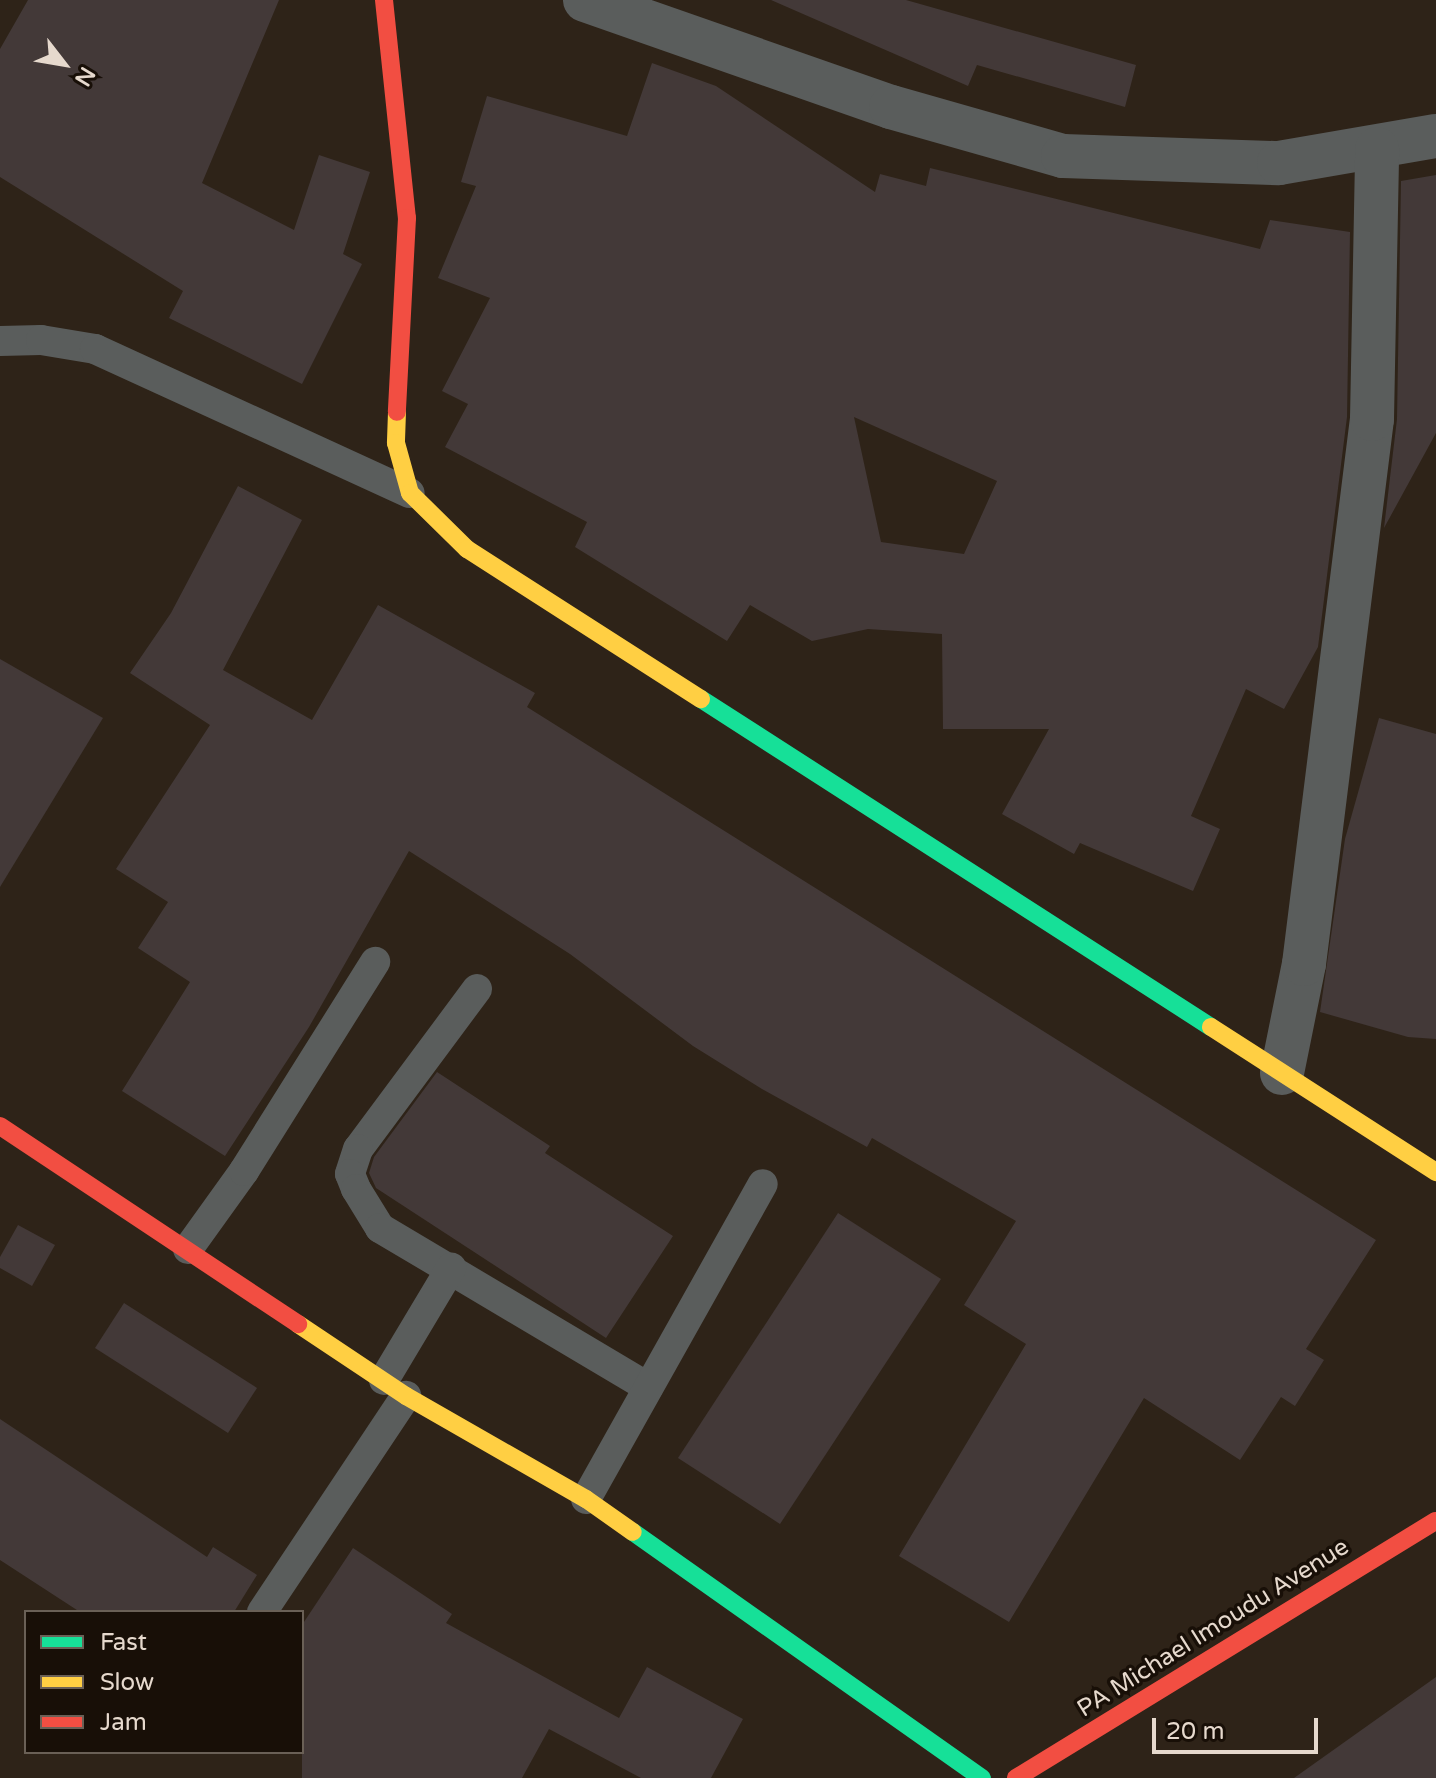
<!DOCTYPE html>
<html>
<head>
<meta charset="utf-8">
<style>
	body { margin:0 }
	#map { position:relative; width:1436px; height:1778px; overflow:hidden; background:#2e2318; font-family:"Varela Round",sans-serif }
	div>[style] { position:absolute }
	.building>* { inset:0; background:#433938 }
	.lane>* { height:30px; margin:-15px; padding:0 15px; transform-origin:15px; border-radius:15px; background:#5a5d5c }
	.street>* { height:44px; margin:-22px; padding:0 22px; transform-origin:22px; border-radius:22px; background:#5a5d5c }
	.fast>* { height:18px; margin:-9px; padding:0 9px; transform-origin:9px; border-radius:9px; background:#16e098 }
	.slow>* { height:18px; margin:-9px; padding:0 9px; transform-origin:9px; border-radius:9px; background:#ffcf43 }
	.jam>* { height:18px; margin:-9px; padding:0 9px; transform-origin:9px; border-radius:9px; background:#f24e42 }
	span { translate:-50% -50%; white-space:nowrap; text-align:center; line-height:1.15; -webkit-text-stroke:7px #180f07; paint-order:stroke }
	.street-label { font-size:24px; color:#e6d9cd }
	.legend { position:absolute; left:24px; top:1610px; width:280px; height:144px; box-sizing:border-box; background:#180f07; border:2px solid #6a6056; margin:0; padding:10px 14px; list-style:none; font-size:24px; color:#e6d9cd }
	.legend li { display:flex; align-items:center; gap:16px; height:40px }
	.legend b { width:40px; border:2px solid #6a6056 }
	.north { position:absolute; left:24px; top:24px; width:80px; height:80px; -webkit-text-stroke:6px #180f07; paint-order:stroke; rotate:121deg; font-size:22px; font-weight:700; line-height:32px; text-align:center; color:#e6d9cd }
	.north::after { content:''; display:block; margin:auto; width:28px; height:36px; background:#e6d9cd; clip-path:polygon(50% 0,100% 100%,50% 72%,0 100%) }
	.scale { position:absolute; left:1152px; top:1718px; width:166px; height:36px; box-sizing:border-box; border:4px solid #e6d9cd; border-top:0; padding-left:10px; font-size:24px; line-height:28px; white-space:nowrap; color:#e6d9cd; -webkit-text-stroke:6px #180f07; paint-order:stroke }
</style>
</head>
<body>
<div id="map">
	<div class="building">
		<i style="clip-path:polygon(28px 0,279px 0,202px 183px,294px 230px,319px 155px,370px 172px,343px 254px,362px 264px,302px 384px,169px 318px,183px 291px,0 177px,0 49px)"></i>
		<i style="clip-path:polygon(771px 0,906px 0,1136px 65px,1125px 107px,977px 65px,968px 86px)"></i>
		<i style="clip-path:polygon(evenodd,652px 63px,716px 86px,875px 192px,880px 174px,926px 186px,930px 168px,1260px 249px,1270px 220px,1350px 232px,1347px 417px,1318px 647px,1284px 709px,1246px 689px,1191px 816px,1220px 829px,1193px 891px,1080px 843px,1074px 854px,1002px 814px,1049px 729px,943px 729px,942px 634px,868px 629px,812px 641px,750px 605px,727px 641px,575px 547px,587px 522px,445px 447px,468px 404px,442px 391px,490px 298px,438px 278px,476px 186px,461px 182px,487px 96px,627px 136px,652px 63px,854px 417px,997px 481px,964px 554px,881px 542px,854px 417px)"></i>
		<i style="clip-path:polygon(1436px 175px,1436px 433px,1384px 528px,1397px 419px,1401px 181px)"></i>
		<i style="clip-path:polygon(238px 486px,302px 520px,223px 670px,312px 720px,378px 605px,535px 693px,527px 707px,1376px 1240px,1306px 1349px,1324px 1360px,1295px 1406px,1281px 1397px,1240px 1460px,1144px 1398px,1009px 1622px,899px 1556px,1026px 1344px,964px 1305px,1016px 1221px,872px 1138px,867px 1147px,762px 1089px,693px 1046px,570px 954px,409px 851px,309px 1027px,225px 1156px,122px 1091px,190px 982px,138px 948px,168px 902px,116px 869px,210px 725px,130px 673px,171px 613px)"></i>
		<i style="clip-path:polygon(0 659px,103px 718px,0 887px)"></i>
		<i style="clip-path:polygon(1379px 718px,1436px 734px,1436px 1039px,1408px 1037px,1320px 1012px,1345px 839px)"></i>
		<i style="clip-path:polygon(437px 1072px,550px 1146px,545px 1153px,673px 1236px,606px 1338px,376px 1188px,369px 1173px,374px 1157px)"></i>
		<i style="clip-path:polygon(838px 1213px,941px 1279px,780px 1524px,678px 1458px)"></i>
		<i style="clip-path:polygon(18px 1225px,55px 1245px,32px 1286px,0 1268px,0 1257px)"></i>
		<i style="clip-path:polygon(124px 1303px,257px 1388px,228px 1433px,95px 1348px)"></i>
		<i style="clip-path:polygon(0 1419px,207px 1557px,213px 1547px,257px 1575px,234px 1612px,80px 1612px,0 1560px)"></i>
		<i style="clip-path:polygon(353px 1548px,452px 1614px,446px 1623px,619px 1718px,647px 1667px,743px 1719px,711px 1778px,641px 1778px,549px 1729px,522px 1778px,302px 1778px,302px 1625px)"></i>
		<i style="clip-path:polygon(1436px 1677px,1436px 1778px,1294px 1778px)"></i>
	</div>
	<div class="lane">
		<i style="left:0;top:341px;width:41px;rotate:-1.4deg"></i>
		<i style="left:41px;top:340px;width:55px;rotate:9.5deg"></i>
		<i style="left:95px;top:349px;width:346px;rotate:24.6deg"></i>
		<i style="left:477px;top:989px;width:199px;rotate:126.6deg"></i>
		<i style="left:358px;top:1149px;width:26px;rotate:108deg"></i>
		<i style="left:350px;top:1174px;width:16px;rotate:68deg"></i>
		<i style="left:356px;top:1189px;width:46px;rotate:58.4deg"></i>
		<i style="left:380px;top:1228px;width:312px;rotate:30.7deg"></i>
		<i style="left:188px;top:1249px;width:96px;rotate:-54.3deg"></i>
		<i style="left:244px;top:1171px;width:247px;rotate:-57.9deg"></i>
		<i style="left:384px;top:1380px;width:131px;rotate:-59.1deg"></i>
		<i style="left:586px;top:1499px;width:361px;rotate:-60.7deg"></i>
		<i style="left:262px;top:1612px;width:260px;rotate:-56.3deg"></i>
	</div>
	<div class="street">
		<i style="left:585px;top:0;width:324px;rotate:19.3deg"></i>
		<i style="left:891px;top:107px;width:179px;rotate:15.9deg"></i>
		<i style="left:1063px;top:156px;width:216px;rotate:1.9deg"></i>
		<i style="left:1279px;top:163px;width:159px;rotate:-9.8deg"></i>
		<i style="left:1282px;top:1073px;width:111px;rotate:-78.6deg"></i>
		<i style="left:1304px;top:964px;width:549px;rotate:-82.89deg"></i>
		<i style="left:1372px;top:419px;width:270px;rotate:-88.9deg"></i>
	</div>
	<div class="fast">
		<i style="left:701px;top:699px;width:606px;rotate:32.75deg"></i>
		<i style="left:633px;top:1532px;width:427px;rotate:35.2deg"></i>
	</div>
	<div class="slow">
		<i style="left:397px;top:412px;width:31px;rotate:92deg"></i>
		<i style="left:396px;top:443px;width:52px;rotate:74.4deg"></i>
		<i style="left:410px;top:493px;width:80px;rotate:44.5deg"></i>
		<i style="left:467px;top:549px;width:278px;rotate:32.7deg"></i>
		<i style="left:1211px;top:1027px;width:268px;rotate:32.8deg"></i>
		<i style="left:298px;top:1324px;width:130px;rotate:33.7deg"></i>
		<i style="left:406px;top:1396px;width:207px;rotate:29.8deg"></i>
		<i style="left:586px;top:1499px;width:57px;rotate:35.1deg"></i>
	</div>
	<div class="jam">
		<i style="left:384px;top:0;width:219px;rotate:84deg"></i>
		<i style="left:407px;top:218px;width:194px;rotate:93deg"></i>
		<i style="left:0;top:1126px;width:358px;rotate:33.6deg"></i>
		<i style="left:1016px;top:1778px;width:492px;rotate:-31.5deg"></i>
	</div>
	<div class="street-label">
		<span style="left:1213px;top:1628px;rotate:-32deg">PA Michael Imoudu Avenue</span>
	</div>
	<ul class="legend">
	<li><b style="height:10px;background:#16e098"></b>Fast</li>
	<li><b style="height:10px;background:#ffcf43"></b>Slow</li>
	<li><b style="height:10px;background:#f24e42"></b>Jam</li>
	</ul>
	<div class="north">N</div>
	<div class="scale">20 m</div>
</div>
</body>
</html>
